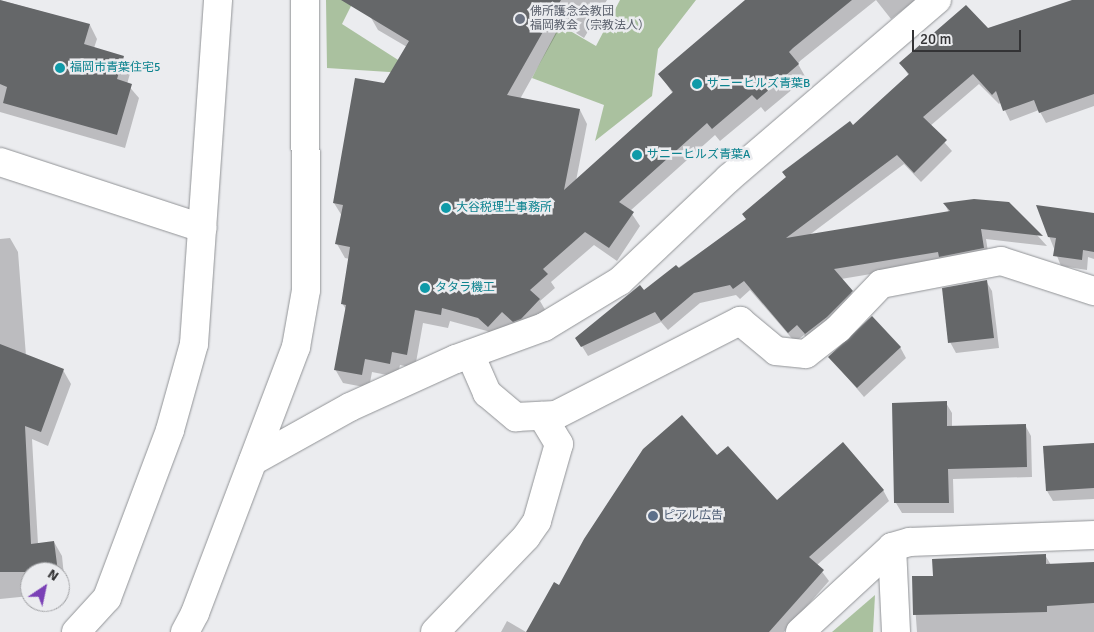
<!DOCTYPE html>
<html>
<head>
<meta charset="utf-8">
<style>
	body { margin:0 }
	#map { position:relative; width:1094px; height:632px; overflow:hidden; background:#ebecef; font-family:Signika,"Noto Sans JP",sans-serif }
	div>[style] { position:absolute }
	.green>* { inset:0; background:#aac19f }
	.shadow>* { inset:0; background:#0003 }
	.building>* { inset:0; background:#656769 }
	.roads { filter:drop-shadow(0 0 1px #919396) drop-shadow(0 0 1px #919396) }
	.minor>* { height:28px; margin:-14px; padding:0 14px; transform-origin:14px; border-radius:14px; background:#fff }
	.tertiary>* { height:28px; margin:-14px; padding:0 14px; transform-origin:14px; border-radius:14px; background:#fff }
	.dots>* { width:14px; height:14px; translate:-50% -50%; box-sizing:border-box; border:2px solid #ebecef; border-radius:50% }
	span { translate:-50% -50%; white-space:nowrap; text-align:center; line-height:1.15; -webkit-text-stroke:5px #ebecef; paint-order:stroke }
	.worship-label { font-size:12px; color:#5b616d }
	.left { translate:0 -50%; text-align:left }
	.culture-label { font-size:12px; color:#0d838f }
	.service-label { font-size:12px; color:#4e5e75 }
	.north { position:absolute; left:20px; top:562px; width:50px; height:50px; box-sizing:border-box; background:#ebecef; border:1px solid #a1a2a5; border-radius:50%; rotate:34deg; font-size:14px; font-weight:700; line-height:20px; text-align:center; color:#333335 }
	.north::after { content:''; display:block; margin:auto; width:18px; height:22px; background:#7a40b6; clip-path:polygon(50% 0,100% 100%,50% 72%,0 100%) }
	.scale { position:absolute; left:912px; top:30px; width:109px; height:22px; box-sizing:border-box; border:2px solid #333335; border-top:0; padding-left:6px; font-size:15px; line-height:18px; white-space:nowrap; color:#333335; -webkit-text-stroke:4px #ebecef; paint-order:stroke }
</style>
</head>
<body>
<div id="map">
	<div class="green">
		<i style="clip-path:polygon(326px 0,354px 0,342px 24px,420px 74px,327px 68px)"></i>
		<i style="clip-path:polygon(620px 0,696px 0,658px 49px,652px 96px,595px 141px,604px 105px,532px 78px,560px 25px,596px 46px)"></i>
		<i style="clip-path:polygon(875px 595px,873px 632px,832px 632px)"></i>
	</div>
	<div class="shadow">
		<i style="clip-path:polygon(0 0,90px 25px,97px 39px,94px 48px,123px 57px,131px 70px,127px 84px,139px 98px,125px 148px,0 112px)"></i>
		<i style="clip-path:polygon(380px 0,607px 0,584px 38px,562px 24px,520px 99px,580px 110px,587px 124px,576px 181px,673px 94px,660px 74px,747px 0,916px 0,891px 19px,876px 0,800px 61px,798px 64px,806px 78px,765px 112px,761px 107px,720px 141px,715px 135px,630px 211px,640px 226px,617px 261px,594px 245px,551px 282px,555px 288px,540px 301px,547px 313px,521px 335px,510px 324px,496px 339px,487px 331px,450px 321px,448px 328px,423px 323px,415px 368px,400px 365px,397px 377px,372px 372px,369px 388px,343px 383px,335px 369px,347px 311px,342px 303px,350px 259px,345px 258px,337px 244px,342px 216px,334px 203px,384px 84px,407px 47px,378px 30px,370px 16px)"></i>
		<i style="clip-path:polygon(1076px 0,1094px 0,1094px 106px,1046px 123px,1039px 110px,1010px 121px,1001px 102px,999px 104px,979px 84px,930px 126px,952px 151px,921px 182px,904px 164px,808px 236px,949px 213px,945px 204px,1008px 203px,1047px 246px,986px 239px,989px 258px,943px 262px,841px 279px,858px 302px,812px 344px,804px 335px,795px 342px,750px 290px,740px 299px,736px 295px,700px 303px,668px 330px,661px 322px,588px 356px,577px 338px,747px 220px,909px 76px,901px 63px)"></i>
		<i style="clip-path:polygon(1094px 214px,1094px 259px,1088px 257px,1087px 270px,1061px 266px,1049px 236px)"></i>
		<i style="clip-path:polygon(10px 238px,18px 252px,26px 356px,63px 370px,71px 384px,48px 446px,32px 439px,38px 544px,54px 542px,62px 556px,65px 586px,60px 586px,60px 572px,30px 572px,30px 596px,0 599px,0 239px)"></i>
		<i style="clip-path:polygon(986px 281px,992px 291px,999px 348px,956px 353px,950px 342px)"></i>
		<i style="clip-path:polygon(900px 347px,906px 358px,864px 397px,830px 357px)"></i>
		<i style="clip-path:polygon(946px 403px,952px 413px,952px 427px,1025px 425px,1031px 436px,1032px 477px,953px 479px,954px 513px,902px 513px,896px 503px)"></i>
		<i style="clip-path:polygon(1094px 445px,1094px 499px,1053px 501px,1047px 491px)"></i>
		<i style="clip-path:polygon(717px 457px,777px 502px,883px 490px,889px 501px,817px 565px,829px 581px,784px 632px,527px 632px,560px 587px)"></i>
		<i style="clip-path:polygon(1045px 555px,1051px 565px,1094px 564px,1094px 632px,917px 632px,913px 578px,934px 577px)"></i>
		<i style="clip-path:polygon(507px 621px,526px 632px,501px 632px)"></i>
	</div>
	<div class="building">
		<i style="clip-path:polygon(0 0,90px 24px,84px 44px,124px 56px,117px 79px,132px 84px,117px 135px,3px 103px,7px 87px,0 84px)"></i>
		<i style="clip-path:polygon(341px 0,561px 0,507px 95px,580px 109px,564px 190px,673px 92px,658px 74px,745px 0,852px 0,793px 48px,789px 52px,799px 64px,757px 100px,752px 95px,712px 129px,707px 123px,619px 202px,634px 212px,609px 248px,585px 232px,543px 269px,548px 274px,530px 290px,540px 299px,521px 319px,513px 322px,502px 312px,488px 327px,478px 318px,442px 308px,441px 315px,415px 310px,407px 355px,392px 352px,390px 364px,365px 359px,362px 375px,334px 370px,346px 305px,341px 304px,350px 247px,335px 244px,343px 205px,333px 203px,355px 78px,384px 83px,409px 41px)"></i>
		<i style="clip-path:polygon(1072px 0,1094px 0,1094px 94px,1039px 113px,1034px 100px,1003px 111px,996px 91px,992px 95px,973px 74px,923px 117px,947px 140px,914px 173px,897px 155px,786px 238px,950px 211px,943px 203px,974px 199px,1009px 202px,1043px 236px,981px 229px,984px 248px,939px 257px,938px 252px,834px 269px,853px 291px,827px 317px,805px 334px,797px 325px,788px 333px,744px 281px,733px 289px,730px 285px,694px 293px,661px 321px,655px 312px,581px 347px,575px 338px,640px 285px,644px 290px,676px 265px,679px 268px,746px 219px,742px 214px,786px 177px,782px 172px,850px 121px,853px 125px,909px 74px,899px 63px,966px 5px,988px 28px)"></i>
		<i style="clip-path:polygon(1036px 205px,1094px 213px,1094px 252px,1083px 250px,1082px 260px,1053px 256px,1056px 238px,1048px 237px)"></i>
		<i style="clip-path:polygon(987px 280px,994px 338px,948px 343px,942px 288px)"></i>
		<i style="clip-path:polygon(872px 316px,901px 347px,857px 388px,828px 357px)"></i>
		<i style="clip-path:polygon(0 344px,64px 369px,41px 432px,25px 426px,31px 544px,54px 541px,58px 572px,0 572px)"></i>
		<i style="clip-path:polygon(947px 401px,947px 426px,1026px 424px,1027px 467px,948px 469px,949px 503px,894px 503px,892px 403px)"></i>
		<i style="clip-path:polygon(682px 415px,717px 455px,728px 446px,777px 500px,843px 442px,884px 490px,809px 557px,824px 570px,769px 632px,526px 632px,554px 582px,559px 585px,584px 539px,643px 449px)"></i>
		<i style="clip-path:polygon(1094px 443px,1094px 488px,1046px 491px,1043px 446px)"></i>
		<i style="clip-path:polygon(1046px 554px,1046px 564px,1094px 562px,1094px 603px,1047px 606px,1047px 612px,913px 615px,912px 576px,933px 576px,932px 559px)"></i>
	</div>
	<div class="roads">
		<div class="minor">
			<i style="left:0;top:162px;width:213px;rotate:18.1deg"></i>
			<i style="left:470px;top:354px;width:43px;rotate:66.4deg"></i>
			<i style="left:487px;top:393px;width:38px;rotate:40deg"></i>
			<i style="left:516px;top:417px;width:40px;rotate:-2.9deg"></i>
			<i style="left:556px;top:415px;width:207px;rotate:-27.1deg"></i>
			<i style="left:740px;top:321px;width:47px;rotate:39.8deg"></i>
			<i style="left:776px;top:351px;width:30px;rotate:6deg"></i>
			<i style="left:806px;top:354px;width:41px;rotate:-38deg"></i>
			<i style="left:838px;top:329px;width:62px;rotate:-46.3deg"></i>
			<i style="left:881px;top:284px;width:122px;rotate:-10.9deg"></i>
			<i style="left:1001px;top:261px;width:98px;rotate:17.9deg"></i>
			<i style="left:253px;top:461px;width:111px;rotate:-29.1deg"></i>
			<i style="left:350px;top:407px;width:116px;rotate:-24.4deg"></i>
			<i style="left:456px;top:359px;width:94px;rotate:-20deg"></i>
			<i style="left:544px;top:327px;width:89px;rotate:-31.2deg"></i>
			<i style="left:620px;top:281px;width:150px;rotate:-43.4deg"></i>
			<i style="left:729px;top:178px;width:274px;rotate:-40.6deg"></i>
			<i style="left:892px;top:547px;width:85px;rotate:87.3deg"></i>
			<i style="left:76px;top:632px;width:46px;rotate:-47.6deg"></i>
			<i style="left:107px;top:598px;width:179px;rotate:-69.4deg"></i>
			<i style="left:170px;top:430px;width:89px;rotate:-74.4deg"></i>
			<i style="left:194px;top:344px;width:345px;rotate:-86deg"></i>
			<i style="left:435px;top:632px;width:132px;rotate:-46.2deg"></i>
			<i style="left:526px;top:537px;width:19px;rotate:-55deg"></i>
			<i style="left:537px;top:521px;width:80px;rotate:-74.1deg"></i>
			<i style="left:559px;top:444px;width:33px;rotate:-121deg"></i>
			<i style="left:800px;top:632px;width:125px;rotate:-42.7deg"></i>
			<i style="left:892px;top:547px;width:19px;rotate:-16deg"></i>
			<i style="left:910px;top:542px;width:184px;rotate:-2.2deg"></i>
		</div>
		<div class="tertiary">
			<i style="left:185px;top:632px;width:21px;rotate:-62deg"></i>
			<i style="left:195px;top:613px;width:285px;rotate:-69.2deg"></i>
			<i style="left:296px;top:347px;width:58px;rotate:-80deg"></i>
			<i style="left:306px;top:290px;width:290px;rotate:-90.2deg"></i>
		</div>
	</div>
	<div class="dots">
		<i style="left:520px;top:19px;background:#6b7280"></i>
		<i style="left:60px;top:68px;background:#0f9aa8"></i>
		<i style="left:697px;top:84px;background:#0f9aa8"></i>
		<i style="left:637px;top:155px;background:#0f9aa8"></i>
		<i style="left:446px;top:208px;background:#0f9aa8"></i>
		<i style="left:425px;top:288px;background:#0f9aa8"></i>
		<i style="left:653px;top:516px;background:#5c6f8a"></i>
	</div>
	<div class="worship-label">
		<span class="left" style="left:530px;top:19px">佛所護念会教団<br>福岡教会（宗教法人）</span>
	</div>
	<div class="culture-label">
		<span class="left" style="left:70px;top:68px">福岡市青葉住宅5</span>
		<span class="left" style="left:707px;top:84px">サニーヒルズ青葉B</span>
		<span class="left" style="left:647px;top:155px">サニーヒルズ青葉A</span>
		<span class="left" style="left:456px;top:208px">大谷税理士事務所</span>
		<span class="left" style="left:435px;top:288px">タタラ機工</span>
	</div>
	<div class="service-label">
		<span class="left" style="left:663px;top:516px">ピアル広告</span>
	</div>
	<div class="north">N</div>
	<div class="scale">20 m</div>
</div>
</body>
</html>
